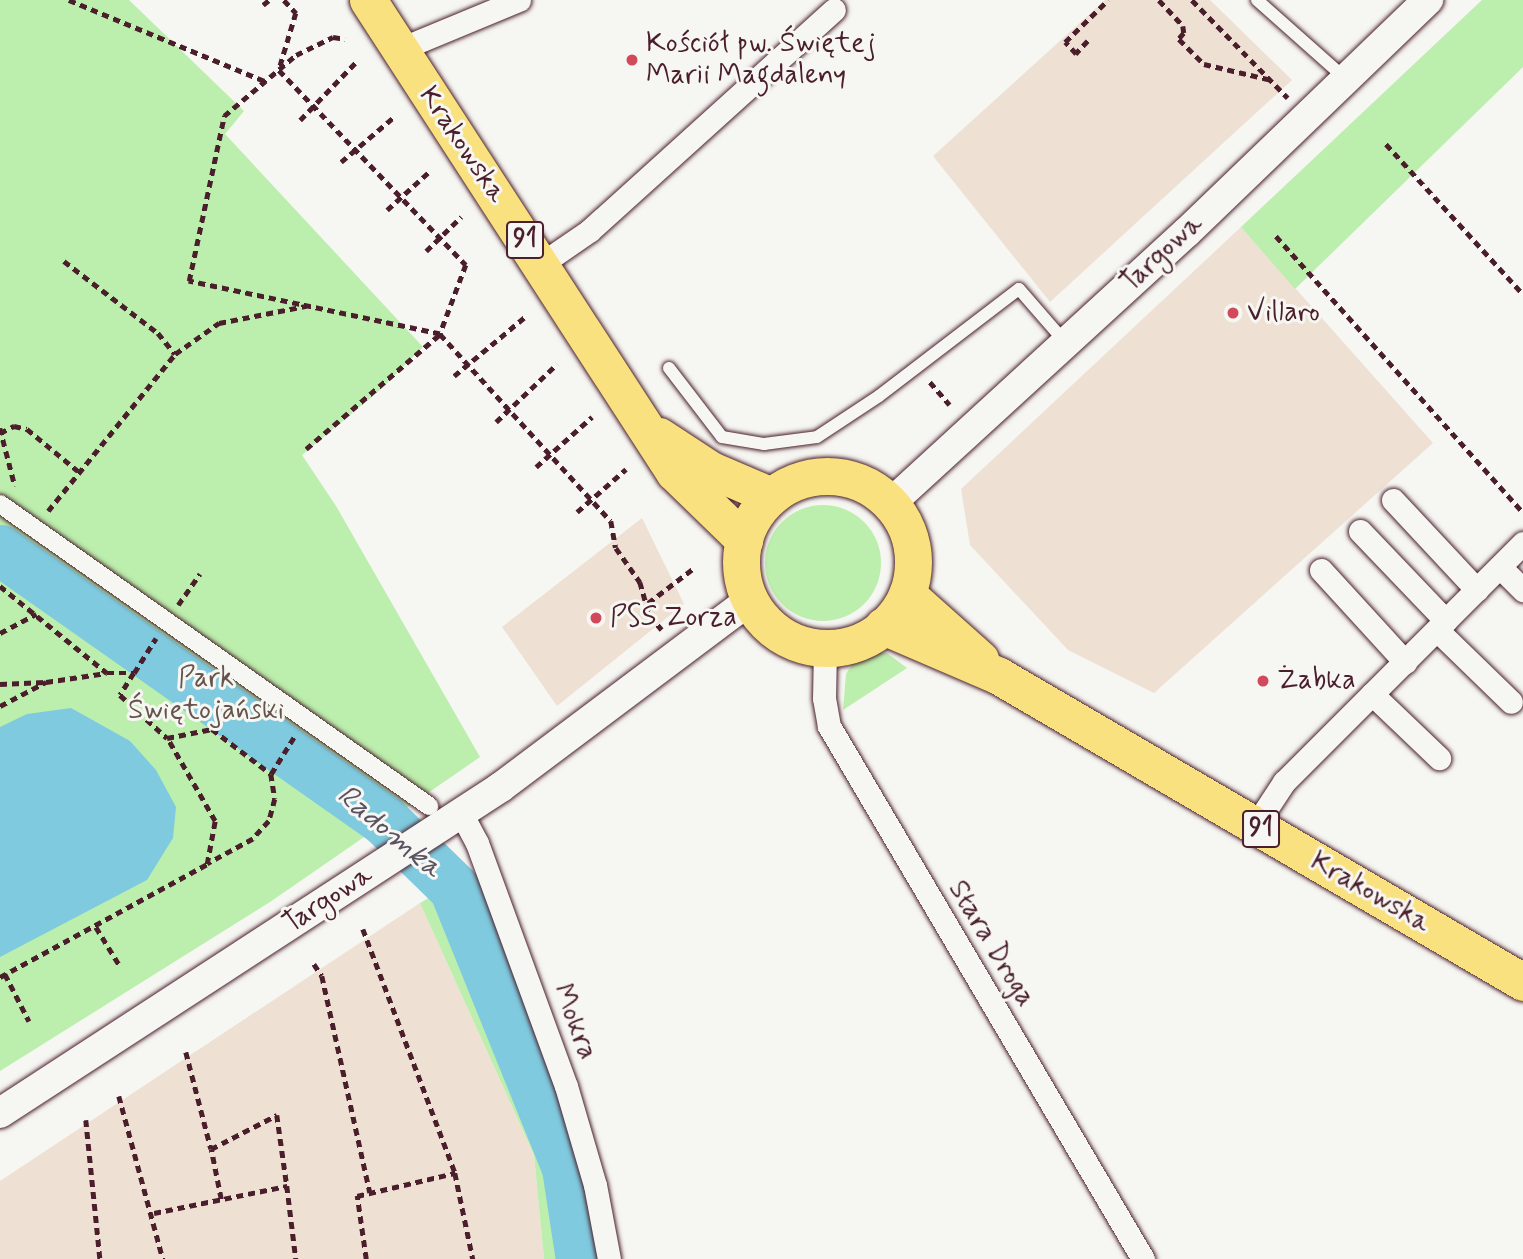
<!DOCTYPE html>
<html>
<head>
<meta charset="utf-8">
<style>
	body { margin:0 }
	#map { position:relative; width:1523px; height:1259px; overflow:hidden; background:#f6f6f2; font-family:Mynerve,sans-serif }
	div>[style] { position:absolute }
	.built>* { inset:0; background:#eee1d3 }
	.green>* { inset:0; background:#bceead }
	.round { border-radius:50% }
	.water>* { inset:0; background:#7fcadf }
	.river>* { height:51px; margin:-25.5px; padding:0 25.5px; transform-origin:25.5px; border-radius:25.5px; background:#7fcadf }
	.path>* { height:4.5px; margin-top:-2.25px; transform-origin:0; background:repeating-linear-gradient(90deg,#4a1f2b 0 7px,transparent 0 12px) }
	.roads { filter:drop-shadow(0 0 2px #4a1f2b) drop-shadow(0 0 2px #4a1f2b) }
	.service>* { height:12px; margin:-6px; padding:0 6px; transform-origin:6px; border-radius:6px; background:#f6f6f2 }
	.pedestrian>* { height:18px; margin:-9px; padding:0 9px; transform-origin:9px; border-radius:9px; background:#f6f6f2 }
	.minor>* { height:23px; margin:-11.5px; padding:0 11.5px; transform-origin:11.5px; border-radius:11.5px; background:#f6f6f2 }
	.tertiary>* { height:30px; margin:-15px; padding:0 15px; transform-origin:15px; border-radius:15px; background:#f6f6f2 }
	.primary>* { height:37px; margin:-18.5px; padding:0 18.5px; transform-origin:18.5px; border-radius:18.5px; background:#fae180 }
	.primary>.ring { margin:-18.5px; padding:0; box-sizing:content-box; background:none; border:37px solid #fae180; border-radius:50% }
	.dots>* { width:19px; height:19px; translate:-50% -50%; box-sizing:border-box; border:4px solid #f6f6f2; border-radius:50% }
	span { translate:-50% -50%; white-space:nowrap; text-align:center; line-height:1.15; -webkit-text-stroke:6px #f6f6f2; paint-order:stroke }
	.shield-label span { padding:2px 5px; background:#f6f6f2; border:2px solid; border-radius:5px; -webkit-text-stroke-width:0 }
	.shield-label { font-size:26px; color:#4a1f2b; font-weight:700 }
	.poi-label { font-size:28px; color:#4a1f2b }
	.left { translate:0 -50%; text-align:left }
	.street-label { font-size:28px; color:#4a1f2b }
	.park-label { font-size:28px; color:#66534c }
	.water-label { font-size:30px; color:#5a5261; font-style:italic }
</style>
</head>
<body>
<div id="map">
	<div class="built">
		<i style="clip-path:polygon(1105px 0,1210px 0,1292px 80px,1050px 302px,933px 156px)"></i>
		<i style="clip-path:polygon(1241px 227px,1433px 443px,1154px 693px,1068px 650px,970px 545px,961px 489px)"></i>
		<i style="clip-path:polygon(642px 518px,684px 604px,557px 706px,502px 627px)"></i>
		<i style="clip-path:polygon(420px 903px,534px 1155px,544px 1259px,0 1259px,0 1181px)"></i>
	</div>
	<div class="green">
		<i style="clip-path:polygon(0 0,129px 0,244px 111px,225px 134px,423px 347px,380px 390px,302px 455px,336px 506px,480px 757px,270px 902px,0 1071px)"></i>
		<i style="clip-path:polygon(1482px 0,1523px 0,1523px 67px,1295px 289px,1241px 227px)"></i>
		<i class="round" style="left:765px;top:505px;width:116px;height:116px"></i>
		<i style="clip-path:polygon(870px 652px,887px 653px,907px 668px,843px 710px,846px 674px,855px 660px)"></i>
		<i style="clip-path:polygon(469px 875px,568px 1128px,596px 1259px,544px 1259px,534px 1155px,420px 903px)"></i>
	</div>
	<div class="water">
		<i style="clip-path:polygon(71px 708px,130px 741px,156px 770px,176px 807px,173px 838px,147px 880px,0 957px,0 727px,27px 714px)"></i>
	</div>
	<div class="river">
		<i style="left:0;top:550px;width:469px;rotate:35.1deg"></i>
		<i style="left:384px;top:820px;width:98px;rotate:44.2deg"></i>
		<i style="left:454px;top:888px;width:302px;rotate:68deg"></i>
		<i style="left:567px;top:1168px;width:92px;rotate:81.3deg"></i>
	</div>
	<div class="path">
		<i style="left:69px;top:0;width:212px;rotate:22.5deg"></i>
		<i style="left:284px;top:0;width:18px;rotate:47deg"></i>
		<i style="left:296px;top:13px;width:59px;rotate:106.6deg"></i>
		<i style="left:279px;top:70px;width:270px;rotate:46.2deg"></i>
		<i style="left:466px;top:265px;width:74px;rotate:110.6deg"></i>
		<i style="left:440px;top:334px;width:253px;rotate:47.6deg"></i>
		<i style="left:611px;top:521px;width:27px;rotate:80deg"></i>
		<i style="left:616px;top:548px;width:42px;rotate:54.8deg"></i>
		<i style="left:640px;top:582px;width:35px;rotate:74deg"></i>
		<i style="left:650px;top:616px;width:18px;rotate:49deg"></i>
		<i style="left:1159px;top:0;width:35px;rotate:47deg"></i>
		<i style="left:1183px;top:26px;width:7px;rotate:82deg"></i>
		<i style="left:1184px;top:33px;width:8px;rotate:130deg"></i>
		<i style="left:1179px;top:39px;width:35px;rotate:45deg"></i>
		<i style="left:1204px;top:64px;width:70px;rotate:13.2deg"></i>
		<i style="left:1192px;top:0;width:137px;rotate:45.6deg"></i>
		<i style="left:263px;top:5px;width:8px;rotate:-40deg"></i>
		<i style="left:1088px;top:41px;width:18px;rotate:133deg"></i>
		<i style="left:1076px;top:54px;width:16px;rotate:-133deg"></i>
		<i style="left:1065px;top:42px;width:60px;rotate:-44.3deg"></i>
		<i style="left:300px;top:120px;width:83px;rotate:-46deg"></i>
		<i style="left:1386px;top:144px;width:203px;rotate:47.6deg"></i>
		<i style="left:341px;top:162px;width:71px;rotate:-40.4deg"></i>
		<i style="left:387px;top:210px;width:59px;rotate:-42.3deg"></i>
		<i style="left:1276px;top:236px;width:370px;rotate:48.2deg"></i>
		<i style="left:426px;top:251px;width:49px;rotate:-44.2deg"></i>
		<i style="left:64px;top:261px;width:118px;rotate:37.5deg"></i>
		<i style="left:158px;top:333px;width:27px;rotate:51deg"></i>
		<i style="left:454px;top:376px;width:94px;rotate:-39.8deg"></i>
		<i style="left:930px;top:382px;width:30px;rotate:49deg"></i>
		<i style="left:496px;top:422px;width:84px;rotate:-43.6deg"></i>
		<i style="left:0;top:428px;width:60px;rotate:75.5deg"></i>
		<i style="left:0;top:433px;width:16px;rotate:-27deg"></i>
		<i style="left:14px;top:426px;width:13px;rotate:13deg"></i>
		<i style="left:27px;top:429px;width:66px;rotate:39.5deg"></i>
		<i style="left:306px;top:449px;width:177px;rotate:-40.6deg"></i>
		<i style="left:440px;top:334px;width:257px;rotate:-168.1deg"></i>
		<i style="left:189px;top:281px;width:169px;rotate:-78deg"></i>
		<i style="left:224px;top:116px;width:94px;rotate:-40.3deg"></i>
		<i style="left:296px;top:55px;width:41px;rotate:-25.9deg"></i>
		<i style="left:333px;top:37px;width:12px;rotate:9deg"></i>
		<i style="left:536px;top:467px;width:75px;rotate:-41.8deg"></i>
		<i style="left:48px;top:511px;width:202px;rotate:-51deg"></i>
		<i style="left:175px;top:354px;width:54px;rotate:-35.2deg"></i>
		<i style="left:219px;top:323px;width:89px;rotate:-11.1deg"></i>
		<i style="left:577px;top:512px;width:65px;rotate:-41.3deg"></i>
		<i style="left:0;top:586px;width:138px;rotate:39.1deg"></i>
		<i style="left:107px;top:673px;width:27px"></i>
		<i style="left:134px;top:673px;width:26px;rotate:122deg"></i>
		<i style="left:120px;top:695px;width:64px;rotate:42.5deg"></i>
		<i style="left:167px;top:738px;width:46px;rotate:-11.3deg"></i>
		<i style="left:212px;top:729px;width:74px;rotate:37.3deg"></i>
		<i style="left:271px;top:774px;width:25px;rotate:81deg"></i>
		<i style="left:275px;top:799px;width:23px;rotate:105deg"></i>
		<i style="left:269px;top:821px;width:24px;rotate:132deg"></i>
		<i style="left:253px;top:839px;width:52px;rotate:151.5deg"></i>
		<i style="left:648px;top:603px;width:58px;rotate:-37.3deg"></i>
		<i style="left:178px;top:605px;width:38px;rotate:-55deg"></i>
		<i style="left:0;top:633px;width:41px;rotate:-27.8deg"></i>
		<i style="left:134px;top:673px;width:41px;rotate:-57.8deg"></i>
		<i style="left:0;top:684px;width:45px;rotate:-2.5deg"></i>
		<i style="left:0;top:706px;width:52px;rotate:-27.6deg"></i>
		<i style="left:46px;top:682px;width:61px;rotate:-8.5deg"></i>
		<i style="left:271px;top:774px;width:44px;rotate:-58.1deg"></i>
		<i style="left:96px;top:927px;width:46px;rotate:58.4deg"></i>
		<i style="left:363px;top:929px;width:261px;rotate:69.3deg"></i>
		<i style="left:455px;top:1173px;width:88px;rotate:78.2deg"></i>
		<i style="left:314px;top:964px;width:14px;rotate:56deg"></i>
		<i style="left:322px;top:976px;width:222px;rotate:77.5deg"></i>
		<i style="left:5px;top:974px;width:53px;rotate:62.9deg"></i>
		<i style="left:0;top:977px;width:236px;rotate:-28.6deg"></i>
		<i style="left:207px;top:864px;width:44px;rotate:-79.5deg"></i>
		<i style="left:215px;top:821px;width:96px;rotate:-120deg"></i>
		<i style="left:186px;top:1052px;width:100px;rotate:75.5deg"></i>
		<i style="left:119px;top:1096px;width:169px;rotate:74.9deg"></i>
		<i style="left:86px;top:1120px;width:140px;rotate:84.2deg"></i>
		<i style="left:221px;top:1199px;width:51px;rotate:-101.3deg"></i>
		<i style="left:211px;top:1149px;width:74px;rotate:-27.3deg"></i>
		<i style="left:277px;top:1115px;width:72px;rotate:82deg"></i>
		<i style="left:154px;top:1213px;width:136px;rotate:-11.5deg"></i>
		<i style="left:287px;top:1186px;width:74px;rotate:83deg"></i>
		<i style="left:366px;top:1259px;width:64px;rotate:-98.1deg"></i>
		<i style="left:357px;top:1196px;width:101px;rotate:-13.2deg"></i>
	</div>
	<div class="roads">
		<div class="service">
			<i style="left:1257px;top:0;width:119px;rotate:41.6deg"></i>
			<i style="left:669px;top:368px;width:87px;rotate:52.5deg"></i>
			<i style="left:722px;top:437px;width:43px;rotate:9.5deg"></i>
			<i style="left:764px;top:444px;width:53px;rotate:-7.5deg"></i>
			<i style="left:817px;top:437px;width:74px;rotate:-33.5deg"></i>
			<i style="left:879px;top:396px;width:176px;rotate:-37.4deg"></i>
			<i style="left:1019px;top:289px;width:72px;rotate:49deg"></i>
		</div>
		<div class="pedestrian">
			<i style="left:0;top:504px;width:525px;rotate:35.14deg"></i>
		</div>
		<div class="minor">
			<i style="left:398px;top:50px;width:131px;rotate:-22.5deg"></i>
			<i style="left:541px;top:264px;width:58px;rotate:-34.5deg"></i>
			<i style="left:589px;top:231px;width:330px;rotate:-42.1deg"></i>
			<i style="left:1393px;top:500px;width:123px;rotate:47deg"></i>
			<i style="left:1360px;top:531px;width:124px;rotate:46.3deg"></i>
			<i style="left:1500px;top:567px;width:33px;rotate:45deg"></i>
			<i style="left:1321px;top:570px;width:125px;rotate:47.6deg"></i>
			<i style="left:1437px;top:630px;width:103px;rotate:44.2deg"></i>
			<i style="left:825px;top:648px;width:50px;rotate:91.1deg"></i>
			<i style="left:824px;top:698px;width:28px;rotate:80deg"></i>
			<i style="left:829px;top:726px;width:619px;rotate:59.5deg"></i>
			<i style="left:1372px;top:694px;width:93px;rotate:43.7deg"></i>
			<i style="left:461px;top:813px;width:34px;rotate:62deg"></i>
			<i style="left:477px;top:843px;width:259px;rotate:69.9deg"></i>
			<i style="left:566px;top:1086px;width:103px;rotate:73.7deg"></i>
			<i style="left:595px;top:1185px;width:75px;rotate:79.3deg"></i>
			<i style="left:1255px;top:826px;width:53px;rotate:-56.6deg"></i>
			<i style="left:1284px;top:782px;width:338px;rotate:-45deg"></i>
		</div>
		<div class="tertiary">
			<i style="left:891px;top:503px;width:401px;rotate:-42.5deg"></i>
			<i style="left:1187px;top:232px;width:335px;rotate:-43.9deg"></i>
			<i style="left:0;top:1113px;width:598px;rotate:-33.05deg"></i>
			<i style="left:501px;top:787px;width:311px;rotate:-36.9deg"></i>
		</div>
		<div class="primary">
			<i style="left:368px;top:0;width:563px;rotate:57.04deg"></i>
			<i style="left:674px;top:472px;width:98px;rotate:44.2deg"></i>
			<i style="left:659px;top:436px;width:62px;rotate:33.2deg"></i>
			<i style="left:711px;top:470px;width:66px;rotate:23.1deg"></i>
			<i class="ring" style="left:741px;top:476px;width:135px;height:135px"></i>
			<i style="left:907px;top:594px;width:98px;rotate:41.7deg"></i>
			<i style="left:883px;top:626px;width:126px;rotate:23.3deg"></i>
			<i style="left:999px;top:676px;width:607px;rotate:30.28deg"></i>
		</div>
	</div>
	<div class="dots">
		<i style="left:632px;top:60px;background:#d1495b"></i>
		<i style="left:1233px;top:313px;background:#d1495b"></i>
		<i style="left:596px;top:618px;background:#d1495b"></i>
		<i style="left:1263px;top:681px;background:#d1495b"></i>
	</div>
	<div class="shield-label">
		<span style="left:525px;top:240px">91</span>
		<span style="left:1261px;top:829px">91</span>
	</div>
	<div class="poi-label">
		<span class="left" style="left:646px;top:60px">Kościół pw. Świętej<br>Marii Magdaleny</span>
		<span class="left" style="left:1247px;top:313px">Villaro</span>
		<span class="left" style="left:610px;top:618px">PSS Zorza</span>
		<span class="left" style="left:1277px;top:681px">Żabka</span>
	</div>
	<div class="street-label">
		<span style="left:462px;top:145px;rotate:56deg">Krakowska</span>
		<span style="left:1162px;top:254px;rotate:-43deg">Targowa</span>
		<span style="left:1370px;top:893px;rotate:30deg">Krakowska</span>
		<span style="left:328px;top:900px;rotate:-33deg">Targowa</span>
		<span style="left:991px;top:944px;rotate:59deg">Stara Droga</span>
		<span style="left:574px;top:1022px;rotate:69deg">Mokra</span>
	</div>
	<div class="park-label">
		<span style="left:206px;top:695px">Park<br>Świętojański</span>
	</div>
	<div class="water-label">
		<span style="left:389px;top:832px;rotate:40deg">Radomka</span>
	</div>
</div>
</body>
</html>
